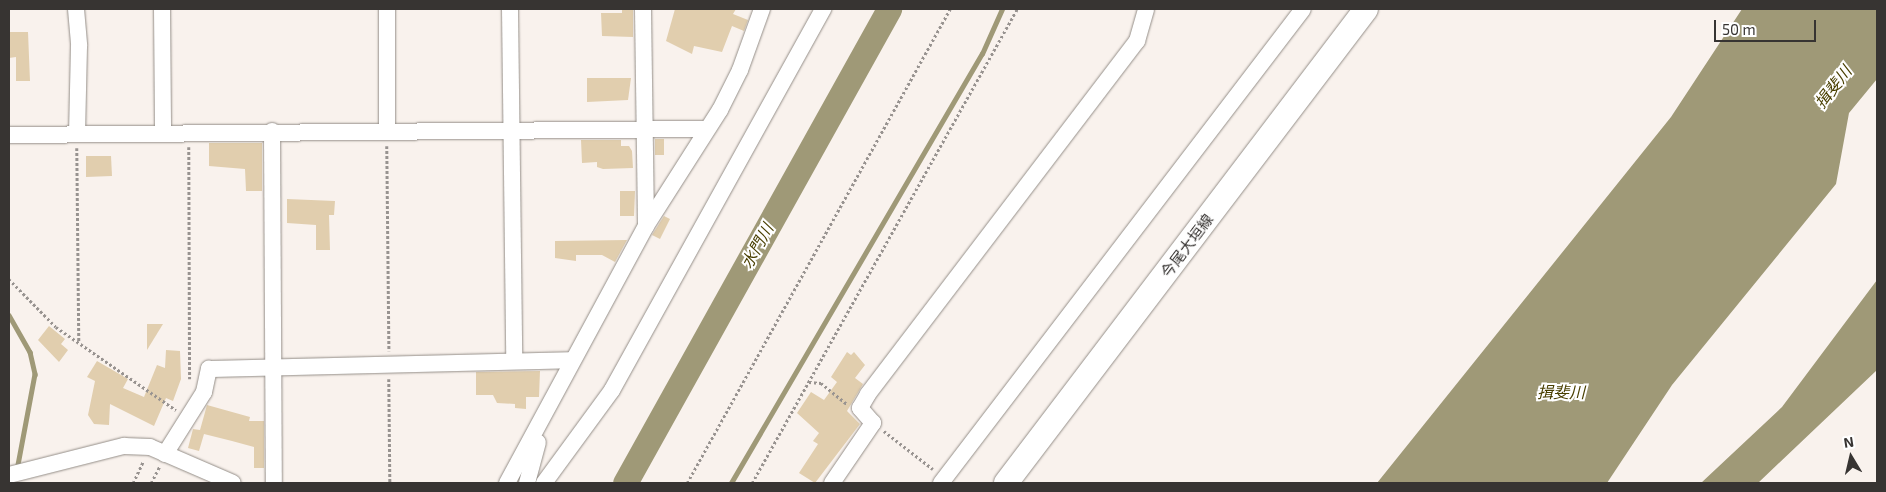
<!DOCTYPE html>
<html>
<head>
<meta charset="utf-8">
<style>
	body { margin:0 }
	#map { position:relative; width:1886px; height:492px; overflow:hidden; background:#f9f2ed; font-family:"Exo 2","Noto Sans JP",sans-serif }
	div>[style] { position:absolute }
	.water>* { inset:0; background:#9f9977 }
	.stream>* { height:4.5px; margin:-2.25px; padding:0 2.25px; transform-origin:2.25px; border-radius:2.25px; background:#9f9977 }
	.river>* { height:25px; margin:-12.5px; padding:0 12.5px; transform-origin:12.5px; border-radius:12.5px; background:#9f9977 }
	.building>* { inset:0; background:#e1ceae }
	.path>* { height:2.5px; margin-top:-1.25px; transform-origin:0; background:repeating-linear-gradient(90deg,#989390 0 2.5px,transparent 0 5px) }
	.roads { filter:drop-shadow(0 0 1px #948e88) drop-shadow(0 0 1px #948e88) }
	.street>* { height:16px; margin:-8px; padding:0 8px; transform-origin:8px; border-radius:8px; background:#fff }
	.secondary>* { height:24px; margin:-12px; padding:0 12px; transform-origin:12px; border-radius:12px; background:#fff }
	span { translate:-50% -50%; white-space:nowrap; text-align:center; line-height:1.15; -webkit-text-stroke:4px #fff; paint-order:stroke }
	.street-label { font-size:15px; color:#373432 }
	.water-label { font-size:16px; color:#493f00; font-style:italic }
	.frame { position:absolute; inset:0; border:10px solid #373432; pointer-events:none }
	.north { position:absolute; left:1826px; top:432px; width:50px; height:50px; -webkit-text-stroke:4px #fff; paint-order:stroke; rotate:351deg; font-size:14px; font-weight:700; line-height:20px; text-align:center; color:#373432 }
	.north::after { content:''; display:block; margin:auto; width:18px; height:22px; background:#373432; clip-path:polygon(50% 0,100% 100%,50% 72%,0 100%) }
	.scale { position:absolute; left:1714px; top:20px; width:102px; height:22px; box-sizing:border-box; border:2px solid #373432; border-top:0; padding-left:6px; font-size:15px; line-height:18px; white-space:nowrap; color:#373432; -webkit-text-stroke:4px #fff; paint-order:stroke }
</style>
</head>
<body>
<div id="map">
	<div class="water">
		<i style="clip-path:polygon(1742px 9px,1877px 9px,1877px 79px,1849px 113px,1836px 184px,1672px 385px,1607px 483px,1377px 483px,1671px 117px)"></i>
		<i style="clip-path:polygon(1877px 280px,1877px 370px,1758px 483px,1701px 483px,1782px 407px)"></i>
	</div>
	<div class="stream">
		<i style="left:9px;top:315px;width:43px;rotate:60.4deg"></i>
		<i style="left:30px;top:352px;width:23px;rotate:77deg"></i>
		<i style="left:35px;top:374px;width:98px;rotate:100.6deg"></i>
		<i style="left:731px;top:483px;width:497px;rotate:-59.7deg"></i>
		<i style="left:982px;top:54px;width:49px;rotate:-66deg"></i>
	</div>
	<div class="river">
		<i style="left:625px;top:483px;width:543px;rotate:-60.88deg"></i>
	</div>
	<div class="building">
		<i style="clip-path:polygon(622px 9px,633px 9px,633px 37px,602px 36px,601px 13px,622px 13px)"></i>
		<i style="clip-path:polygon(675px 9px,736px 9px,733px 14px,748px 20px,744px 31px,732px 26px,722px 52px,694px 46px,692px 54px,666px 41px)"></i>
		<i style="clip-path:polygon(9px 32px,28px 32px,30px 81px,16px 81px,16px 57px,9px 58px)"></i>
		<i style="clip-path:polygon(587px 78px,631px 78px,628px 100px,587px 102px)"></i>
		<i style="clip-path:polygon(655px 139px,664px 139px,664px 155px,655px 155px)"></i>
		<i style="clip-path:polygon(581px 140px,621px 140px,621px 146px,629px 146px,632px 151px,633px 168px,603px 169px,597px 167px,597px 162px,582px 163px)"></i>
		<i style="clip-path:polygon(209px 143px,262px 143px,262px 191px,246px 191px,245px 169px,209px 166px)"></i>
		<i style="clip-path:polygon(86px 156px,111px 156px,112px 176px,86px 177px)"></i>
		<i style="clip-path:polygon(620px 191px,635px 191px,634px 216px,620px 216px)"></i>
		<i style="clip-path:polygon(287px 199px,335px 201px,334px 215px,329px 215px,330px 250px,316px 250px,316px 225px,287px 223px)"></i>
		<i style="clip-path:polygon(664px 216px,670px 219px,660px 239px,652px 235px)"></i>
		<i style="clip-path:polygon(627px 240px,615px 262px,602px 255px,576px 255px,576px 261px,555px 258px,555px 241px)"></i>
		<i style="clip-path:polygon(147px 324px,163px 324px,147px 350px)"></i>
		<i style="clip-path:polygon(49px 326px,65px 339px,61px 344px,68px 350px,59px 362px,38px 340px)"></i>
		<i style="clip-path:polygon(166px 350px,180px 351px,181px 379px,173px 401px,166px 398px,154px 426px,110px 404px,109px 425px,94px 424px,88px 415px,95px 381px,87px 377px,97px 361px,128px 379px,123px 388px,144px 397px,157px 365px,165px 368px)"></i>
		<i style="clip-path:polygon(847px 352px,851px 355px,854px 352px,865px 365px,855px 378px,863px 384px,847px 411px,860px 424px,815px 483px,799px 473px,818px 444px,813px 441px,819px 433px,797px 413px,811px 392px,824px 400px,837px 382px,831px 377px)"></i>
		<i style="clip-path:polygon(540px 371px,539px 397px,526px 397px,526px 409px,515px 408px,515px 404px,497px 403px,493px 395px,476px 395px,476px 372px)"></i>
		<i style="clip-path:polygon(207px 405px,250px 417px,249px 421px,264px 421px,264px 468px,254px 468px,254px 447px,232px 441px,204px 434px,199px 451px,188px 448px,193px 429px,200px 430px)"></i>
	</div>
	<div class="path">
		<i style="left:387px;top:146px;width:205px;rotate:89.4deg"></i>
		<i style="left:189px;top:147px;width:232px;rotate:89.8deg"></i>
		<i style="left:77px;top:148px;width:193px;rotate:89.4deg"></i>
		<i style="left:9px;top:279px;width:67px;rotate:45.6deg"></i>
		<i style="left:56px;top:327px;width:146px;rotate:34.7deg"></i>
		<i style="left:389px;top:379px;width:104px;rotate:89.4deg"></i>
		<i style="left:809px;top:382px;width:12px;rotate:5deg"></i>
		<i style="left:821px;top:383px;width:33px;rotate:39deg"></i>
		<i style="left:884px;top:431px;width:62px;rotate:37.8deg"></i>
		<i style="left:133px;top:483px;width:23px;rotate:-65deg"></i>
		<i style="left:151px;top:483px;width:18px;rotate:-63deg"></i>
		<i style="left:687px;top:483px;width:542px;rotate:-60.98deg"></i>
		<i style="left:752px;top:483px;width:543px;rotate:-60.79deg"></i>
	</div>
	<div class="roads">
		<div class="street">
			<i style="left:76px;top:9px;width:37px;rotate:85deg"></i>
			<i style="left:79px;top:46px;width:88px;rotate:91.3deg"></i>
			<i style="left:162px;top:9px;width:124px;rotate:89.5deg"></i>
			<i style="left:387px;top:9px;width:121px;rotate:90deg"></i>
			<i style="left:510px;top:9px;width:352px;rotate:89.3deg"></i>
			<i style="left:643px;top:9px;width:217px;rotate:89.2deg"></i>
			<i style="left:272px;top:131px;width:352px;rotate:89.7deg"></i>
			<i style="left:9px;top:135px;width:696px;rotate:-0.49deg"></i>
			<i style="left:165px;top:454px;width:73px;rotate:-57.8deg"></i>
			<i style="left:204px;top:392px;width:24px;rotate:-78deg"></i>
			<i style="left:209px;top:369px;width:363px;rotate:-1.4deg"></i>
			<i style="left:9px;top:475px;width:119px;rotate:-14.2deg"></i>
			<i style="left:124px;top:446px;width:26px;rotate:2deg"></i>
			<i style="left:150px;top:447px;width:90px;rotate:23.4deg"></i>
			<i style="left:507px;top:483px;width:292px;rotate:-61.6deg"></i>
			<i style="left:646px;top:226px;width:138px;rotate:-57.5deg"></i>
			<i style="left:720px;top:110px;width:45px;rotate:-63.4deg"></i>
			<i style="left:740px;top:70px;width:65px;rotate:-70.2deg"></i>
			<i style="left:527px;top:483px;width:42px;rotate:-75deg"></i>
			<i style="left:544px;top:483px;width:115px;rotate:-53.8deg"></i>
			<i style="left:612px;top:390px;width:436px;rotate:-61deg"></i>
			<i style="left:832px;top:483px;width:73px;rotate:-55.7deg"></i>
			<i style="left:873px;top:423px;width:20px;rotate:-131deg"></i>
			<i style="left:860px;top:408px;width:16px;rotate:-60deg"></i>
			<i style="left:868px;top:394px;width:444px;rotate:-52.7deg"></i>
			<i style="left:1137px;top:41px;width:33px;rotate:-74deg"></i>
			<i style="left:941px;top:483px;width:596px;rotate:-52.63deg"></i>
		</div>
		<div class="secondary">
			<i style="left:1006px;top:483px;width:595px;rotate:-52.78deg"></i>
		</div>
	</div>
	<div class="street-label">
		<span style="left:1187px;top:246px;rotate:-53deg">今尾大垣線</span>
	</div>
	<div class="water-label">
		<span style="left:1833px;top:87px;rotate:-52deg">揖斐川</span>
		<span style="left:757px;top:246px;rotate:-61deg">水門川</span>
		<span style="left:1561px;top:392px">揖斐川</span>
	</div>
	<div class="frame"></div>
	<div class="north">N</div>
	<div class="scale">50 m</div>
</div>
</body>
</html>
